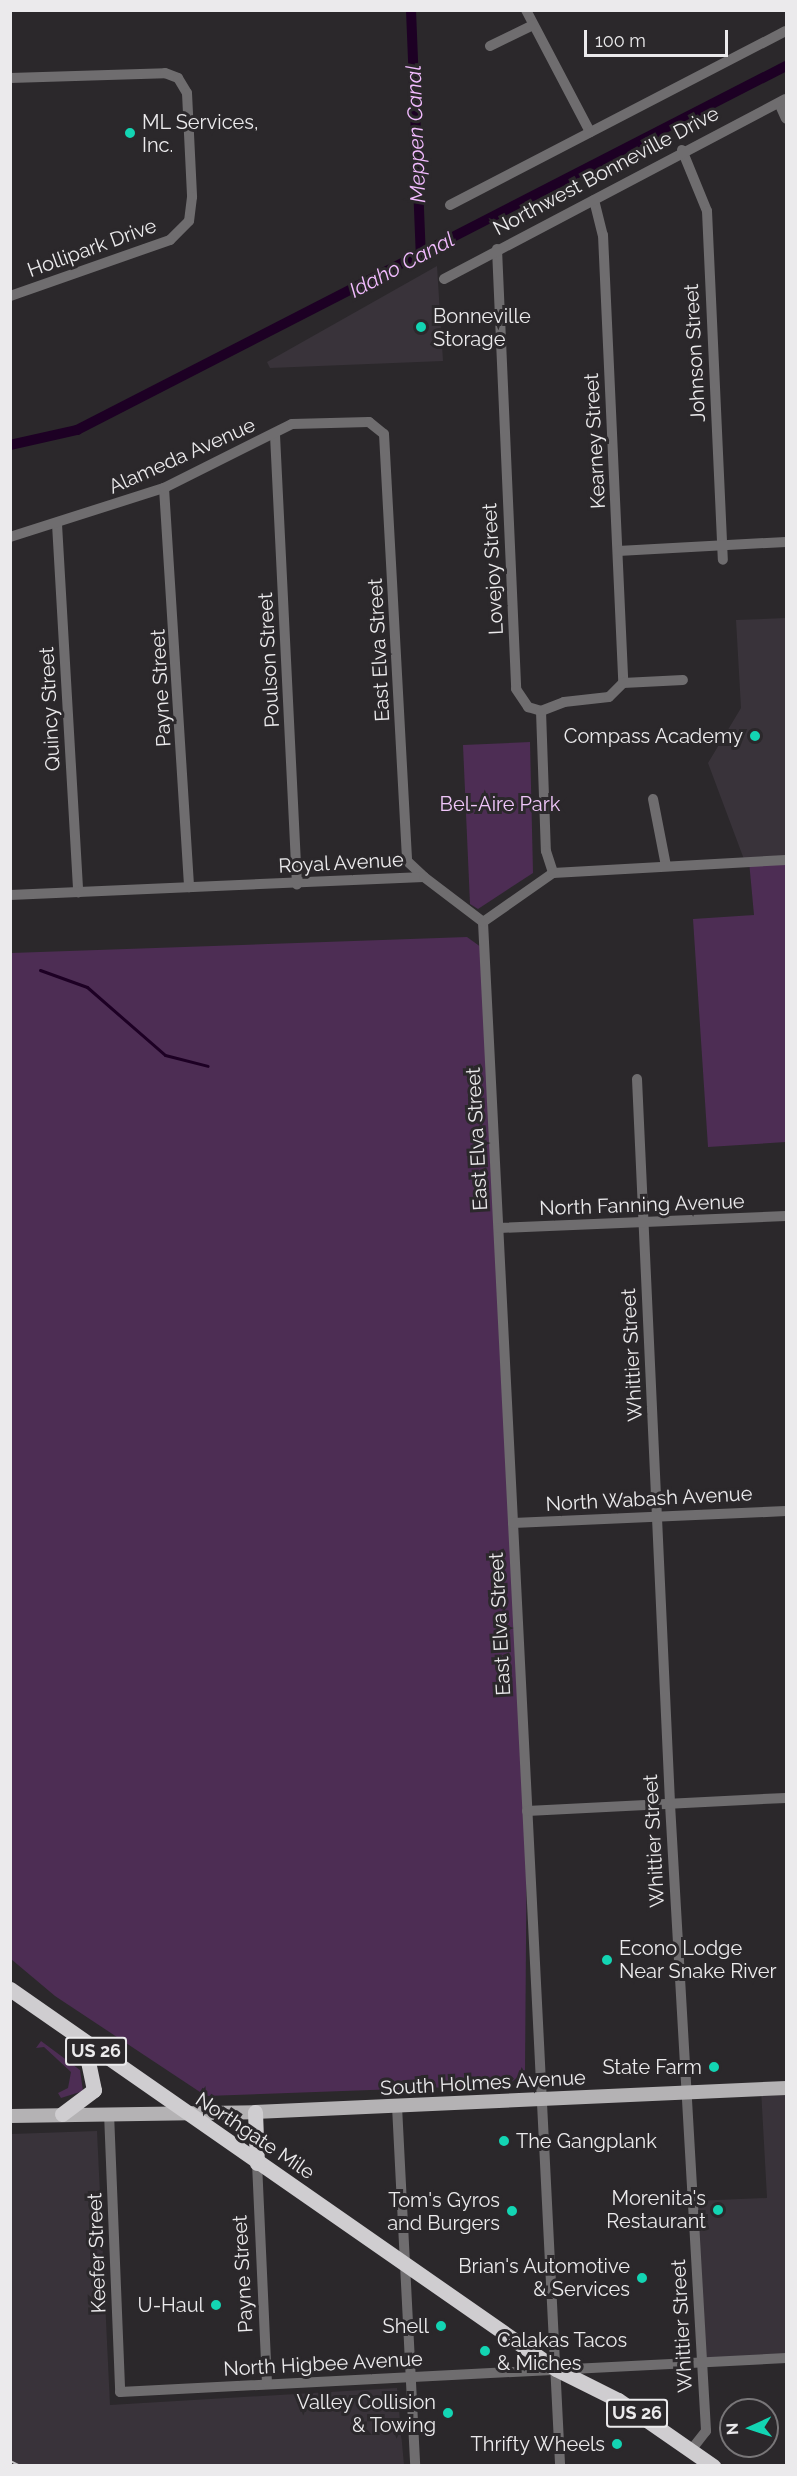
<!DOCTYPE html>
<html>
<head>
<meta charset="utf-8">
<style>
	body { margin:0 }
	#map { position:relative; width:797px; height:2476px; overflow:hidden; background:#2b282b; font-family:Raleway,sans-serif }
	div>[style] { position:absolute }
	.built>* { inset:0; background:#39333a }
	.green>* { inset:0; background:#4d2d54 }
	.stream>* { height:3px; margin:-1.5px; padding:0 1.5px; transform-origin:1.5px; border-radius:1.5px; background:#1d0024 }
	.canal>* { height:10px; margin:-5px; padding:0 5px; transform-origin:5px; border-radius:5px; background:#1d0024 }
	.minor>* { height:10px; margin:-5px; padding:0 5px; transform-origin:5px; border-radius:5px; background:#6f6d6f }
	.major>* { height:14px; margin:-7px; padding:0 7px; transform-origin:7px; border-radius:7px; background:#b4b2b4 }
	.highway>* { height:15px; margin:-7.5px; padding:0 7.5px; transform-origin:7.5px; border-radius:7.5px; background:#cfcdd0 }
	.rail>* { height:5px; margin-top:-2.5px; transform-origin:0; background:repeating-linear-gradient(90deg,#2b282b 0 9px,#c1c0c2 0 18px); box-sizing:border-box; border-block:2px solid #c1c0c2 }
	.dots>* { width:16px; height:16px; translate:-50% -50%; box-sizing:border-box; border:3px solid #2b282b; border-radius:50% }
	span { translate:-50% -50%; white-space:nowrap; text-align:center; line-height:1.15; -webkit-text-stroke:6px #2b282b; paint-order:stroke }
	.shield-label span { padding:2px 4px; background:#2b282b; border:2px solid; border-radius:4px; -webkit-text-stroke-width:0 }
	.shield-label { font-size:18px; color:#ebeaec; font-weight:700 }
	.poi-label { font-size:20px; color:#ebeaec }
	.left { translate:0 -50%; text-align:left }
	.right { translate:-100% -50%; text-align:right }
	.street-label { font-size:20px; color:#ebeaec }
	.park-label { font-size:20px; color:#efc6f9 }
	.water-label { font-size:21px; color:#f2bbff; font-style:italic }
	.frame { position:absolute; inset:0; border:12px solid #ebeaec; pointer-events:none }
	.north { position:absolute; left:719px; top:2398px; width:60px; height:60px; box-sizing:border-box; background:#2b282b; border:2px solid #787678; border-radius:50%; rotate:267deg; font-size:16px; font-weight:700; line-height:24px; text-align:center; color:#ebeaec }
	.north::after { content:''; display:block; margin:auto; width:21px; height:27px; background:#13d5b3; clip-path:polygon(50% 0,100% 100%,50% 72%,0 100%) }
	.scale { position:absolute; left:584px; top:30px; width:144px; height:27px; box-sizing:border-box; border:3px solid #ebeaec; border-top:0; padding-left:8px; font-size:18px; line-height:21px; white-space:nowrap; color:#ebeaec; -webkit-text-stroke:4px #2b282b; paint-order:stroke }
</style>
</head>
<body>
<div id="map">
	<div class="built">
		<i style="clip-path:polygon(437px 266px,443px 361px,270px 368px,267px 362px)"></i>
		<i style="clip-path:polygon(786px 618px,786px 860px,745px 862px,708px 763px,741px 708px,736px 620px)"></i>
		<i style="clip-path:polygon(786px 2088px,786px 2358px,703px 2363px,693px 2201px,767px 2198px,761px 2089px)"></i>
		<i style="clip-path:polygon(97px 2131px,110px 2405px,397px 2388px,404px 2465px,11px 2465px,11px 2134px)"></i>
	</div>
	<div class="green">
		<i style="clip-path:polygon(530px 742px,533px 873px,478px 909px,470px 904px,463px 745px)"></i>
		<i style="clip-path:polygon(786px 860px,786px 1142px,708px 1147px,693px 919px,754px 915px,749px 861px)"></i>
		<i style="clip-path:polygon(467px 937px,485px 950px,527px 1811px,525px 2071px,508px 2085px,206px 2096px,55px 1996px,11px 1959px,11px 953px)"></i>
		<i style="clip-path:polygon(41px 2041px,80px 2070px,83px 2091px,61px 2098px,58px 2093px,68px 2088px,71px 2072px,44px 2047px,36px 2048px)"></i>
	</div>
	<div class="stream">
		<i style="left:40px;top:970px;width:50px;rotate:19.9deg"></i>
		<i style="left:87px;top:987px;width:103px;rotate:41.1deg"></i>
		<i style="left:165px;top:1055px;width:44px;rotate:14.3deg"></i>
	</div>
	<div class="canal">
		<i style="left:411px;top:10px;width:247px;rotate:87.7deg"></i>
		<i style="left:10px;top:445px;width:69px;rotate:-12.6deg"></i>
		<i style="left:77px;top:430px;width:797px;rotate:-27.18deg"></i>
	</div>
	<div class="minor">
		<i style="left:526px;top:10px;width:138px;rotate:62.3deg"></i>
		<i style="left:490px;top:46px;width:48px;rotate:-26deg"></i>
		<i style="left:10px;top:78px;width:155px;rotate:-1.8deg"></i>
		<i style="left:165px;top:73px;width:14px;rotate:21deg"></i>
		<i style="left:178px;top:78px;width:17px;rotate:59deg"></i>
		<i style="left:187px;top:93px;width:104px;rotate:87.2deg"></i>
		<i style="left:192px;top:197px;width:24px;rotate:97deg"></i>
		<i style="left:189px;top:221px;width:27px;rotate:135deg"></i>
		<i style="left:170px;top:240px;width:170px;rotate:160.7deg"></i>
		<i style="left:779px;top:103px;width:17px;rotate:66deg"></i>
		<i style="left:682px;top:150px;width:66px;rotate:67.7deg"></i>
		<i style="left:707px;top:211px;width:349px;rotate:87.4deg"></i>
		<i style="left:594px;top:200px;width:36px;rotate:76deg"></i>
		<i style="left:603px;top:235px;width:448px;rotate:87.4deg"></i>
		<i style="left:450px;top:205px;width:378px;rotate:-27.4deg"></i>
		<i style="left:497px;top:249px;width:440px;rotate:87.5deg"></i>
		<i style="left:516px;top:689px;width:22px;rotate:56deg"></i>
		<i style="left:528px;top:707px;width:14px;rotate:17deg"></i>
		<i style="left:444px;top:279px;width:386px;rotate:-27.8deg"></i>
		<i style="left:275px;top:435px;width:450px;rotate:87.2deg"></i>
		<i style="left:164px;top:488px;width:400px;rotate:86.4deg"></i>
		<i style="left:57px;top:524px;width:369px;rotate:86.7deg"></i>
		<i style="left:10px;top:537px;width:162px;rotate:-17.7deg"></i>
		<i style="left:164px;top:488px;width:143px;rotate:-26.6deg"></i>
		<i style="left:292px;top:424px;width:77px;rotate:-1.5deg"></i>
		<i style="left:369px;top:422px;width:19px;rotate:39deg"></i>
		<i style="left:384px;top:434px;width:428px;rotate:86.9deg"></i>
		<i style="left:407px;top:861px;width:23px;rotate:43deg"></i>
		<i style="left:618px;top:551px;width:168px;rotate:-3.1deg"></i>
		<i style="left:541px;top:711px;width:140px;rotate:88deg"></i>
		<i style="left:546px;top:851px;width:23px;rotate:72deg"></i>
		<i style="left:541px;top:711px;width:25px;rotate:-21deg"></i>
		<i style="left:564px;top:702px;width:45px;rotate:-6.3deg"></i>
		<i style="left:609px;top:697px;width:20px;rotate:-45deg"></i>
		<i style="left:623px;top:683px;width:60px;rotate:-2.9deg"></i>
		<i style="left:653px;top:799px;width:68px;rotate:79deg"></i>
		<i style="left:10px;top:895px;width:414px;rotate:-2.5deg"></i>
		<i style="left:424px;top:877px;width:74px;rotate:37.3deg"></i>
		<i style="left:483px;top:922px;width:1546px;rotate:87.14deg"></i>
		<i style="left:483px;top:922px;width:85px;rotate:-35deg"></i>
		<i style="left:553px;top:873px;width:233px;rotate:-3.2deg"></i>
		<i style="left:637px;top:1079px;width:726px;rotate:87.39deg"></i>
		<i style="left:670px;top:1804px;width:628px;rotate:86.71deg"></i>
		<i style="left:706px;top:2431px;width:24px;rotate:128deg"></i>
		<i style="left:499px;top:1228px;width:287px;rotate:-2.4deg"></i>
		<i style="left:513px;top:1523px;width:273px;rotate:-2.5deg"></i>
		<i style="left:527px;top:1811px;width:259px;rotate:-2.9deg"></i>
		<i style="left:397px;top:2106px;width:360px;rotate:87.1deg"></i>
		<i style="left:109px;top:2113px;width:279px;rotate:87.7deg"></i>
		<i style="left:120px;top:2392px;width:667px;rotate:-2.92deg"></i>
		<i style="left:257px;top:2163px;width:221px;rotate:87.4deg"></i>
	</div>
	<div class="major">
		<i style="left:10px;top:2116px;width:245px;rotate:-0.9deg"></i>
		<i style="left:255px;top:2112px;width:532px;rotate:-2.59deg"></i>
	</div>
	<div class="highway">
		<i style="left:10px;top:1989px;width:665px;rotate:34.84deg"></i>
		<i style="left:556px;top:2369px;width:69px;rotate:26.6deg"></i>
		<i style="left:618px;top:2400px;width:116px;rotate:34.8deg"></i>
		<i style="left:255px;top:2112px;width:51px;rotate:87.8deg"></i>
		<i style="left:62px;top:2114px;width:40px;rotate:-37deg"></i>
		<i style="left:94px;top:2090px;width:49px;rotate:-101.8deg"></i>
	</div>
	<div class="rail">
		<i style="left:10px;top:2462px;width:9px;rotate:27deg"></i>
	</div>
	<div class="dots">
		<i style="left:130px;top:133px;background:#13d5b3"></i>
		<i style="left:421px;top:327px;background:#13d5b3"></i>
		<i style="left:755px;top:736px;background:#13d5b3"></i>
		<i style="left:607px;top:1960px;background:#13d5b3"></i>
		<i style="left:714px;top:2067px;background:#13d5b3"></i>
		<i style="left:504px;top:2141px;background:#13d5b3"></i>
		<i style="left:718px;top:2210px;background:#13d5b3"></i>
		<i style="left:512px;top:2211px;background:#13d5b3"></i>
		<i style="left:642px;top:2278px;background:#13d5b3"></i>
		<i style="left:216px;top:2305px;background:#13d5b3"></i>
		<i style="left:441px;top:2326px;background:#13d5b3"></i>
		<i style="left:485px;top:2351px;background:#13d5b3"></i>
		<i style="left:448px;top:2413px;background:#13d5b3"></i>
		<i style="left:617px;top:2444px;background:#13d5b3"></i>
	</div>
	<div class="shield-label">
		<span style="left:96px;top:2051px">US 26</span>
		<span style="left:637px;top:2413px">US 26</span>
	</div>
	<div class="poi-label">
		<span class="left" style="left:142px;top:134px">ML Services,<br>Inc.</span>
		<span class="left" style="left:433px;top:328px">Bonneville<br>Storage</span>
		<span class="right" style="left:743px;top:736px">Compass Academy</span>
		<span class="left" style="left:619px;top:1960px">Econo Lodge<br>Near Snake River</span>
		<span class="right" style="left:702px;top:2067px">State Farm</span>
		<span class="left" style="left:516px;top:2141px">The Gangplank</span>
		<span class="right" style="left:706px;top:2210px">Morenita's<br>Restaurant</span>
		<span class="right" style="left:500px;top:2212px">Tom's Gyros<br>and Burgers</span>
		<span class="right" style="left:630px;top:2278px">Brian's Automotive<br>&amp; Services</span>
		<span class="right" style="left:204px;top:2305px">U-Haul</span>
		<span class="right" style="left:429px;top:2326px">Shell</span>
		<span class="left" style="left:497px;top:2352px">Calakas Tacos<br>&amp; Miches</span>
		<span class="right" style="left:436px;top:2414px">Valley Collision<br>&amp; Towing</span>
		<span class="right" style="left:605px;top:2444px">Thrifty Wheels</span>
	</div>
	<div class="street-label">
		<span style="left:606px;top:171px;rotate:-28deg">Northwest Bonneville Drive</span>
		<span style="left:92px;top:248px;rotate:-20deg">Hollipark Drive</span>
		<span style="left:695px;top:353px;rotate:-93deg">Johnson Street</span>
		<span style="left:595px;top:441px;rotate:-93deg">Kearney Street</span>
		<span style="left:182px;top:456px;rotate:-24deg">Alameda Avenue</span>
		<span style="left:493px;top:569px;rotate:-93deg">Lovejoy Street</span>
		<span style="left:379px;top:650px;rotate:-93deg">East Elva Street</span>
		<span style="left:269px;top:660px;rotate:-93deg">Poulson Street</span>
		<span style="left:161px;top:688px;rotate:-93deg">Payne Street</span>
		<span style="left:50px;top:709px;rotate:-93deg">Quincy Street</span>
		<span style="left:341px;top:863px;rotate:-3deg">Royal Avenue</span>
		<span style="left:477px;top:1139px;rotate:-93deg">East Elva Street</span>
		<span style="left:642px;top:1205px;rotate:-2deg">North Fanning Avenue</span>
		<span style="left:632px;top:1355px;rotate:-93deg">Whittier Street</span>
		<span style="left:649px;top:1499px;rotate:-3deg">North Wabash Avenue</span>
		<span style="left:500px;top:1624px;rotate:-93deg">East Elva Street</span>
		<span style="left:654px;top:1841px;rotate:-93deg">Whittier Street</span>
		<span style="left:483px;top:2083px;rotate:-3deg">South Holmes Avenue</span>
		<span style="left:255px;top:2136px;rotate:34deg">Northgate Mile</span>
		<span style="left:97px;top:2253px;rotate:-92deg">Keefer Street</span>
		<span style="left:243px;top:2274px;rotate:-93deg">Payne Street</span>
		<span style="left:682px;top:2326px;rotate:-93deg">Whittier Street</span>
		<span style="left:323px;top:2364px;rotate:-3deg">North Higbee Avenue</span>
	</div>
	<div class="park-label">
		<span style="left:500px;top:804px">Bel-Aire Park</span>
	</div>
	<div class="water-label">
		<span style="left:416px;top:134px;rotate:-92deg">Meppen Canal</span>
		<span style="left:402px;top:265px;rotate:-28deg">Idaho Canal</span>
	</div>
	<div class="frame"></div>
	<div class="north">N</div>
	<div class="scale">100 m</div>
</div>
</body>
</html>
